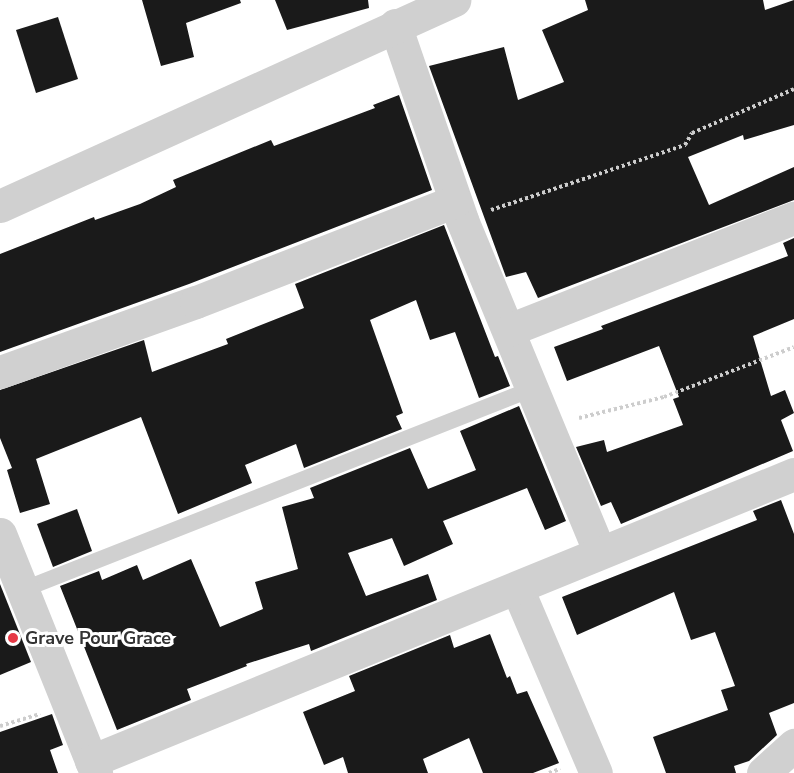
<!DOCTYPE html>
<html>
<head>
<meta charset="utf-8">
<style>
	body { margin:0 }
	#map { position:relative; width:794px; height:773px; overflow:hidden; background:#fff; font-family:"Nunito Sans",sans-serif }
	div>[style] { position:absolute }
	.building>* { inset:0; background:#1a1a1a }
	.path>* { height:4px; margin-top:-2px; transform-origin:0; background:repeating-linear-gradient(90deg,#cdcdcd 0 3px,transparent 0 6px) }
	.lane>* { height:16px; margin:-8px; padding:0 8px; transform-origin:8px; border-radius:8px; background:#d0d0d0 }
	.street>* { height:33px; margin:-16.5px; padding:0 16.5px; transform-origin:16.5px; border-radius:16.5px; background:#d0d0d0 }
	.dots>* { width:16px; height:16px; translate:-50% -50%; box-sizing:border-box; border:3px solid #fff; border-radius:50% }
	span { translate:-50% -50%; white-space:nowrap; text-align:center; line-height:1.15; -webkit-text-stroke:6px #fff; paint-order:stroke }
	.poi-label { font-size:18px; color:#333; font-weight:700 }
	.left { translate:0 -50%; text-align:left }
</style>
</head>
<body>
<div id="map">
	<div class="building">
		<i style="clip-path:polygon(142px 0,240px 0,241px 3px,186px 23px,194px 57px,161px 66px)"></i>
		<i style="clip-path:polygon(275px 0,368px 0,369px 8px,287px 30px)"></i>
		<i style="clip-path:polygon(585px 0,763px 0,765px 10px,794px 0,794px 125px,744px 140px,743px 135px,688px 157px,709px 205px,794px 167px,794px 200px,538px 298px,526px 272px,506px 277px,429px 66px,504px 47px,518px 100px,564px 82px,542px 30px,588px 10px)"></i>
		<i style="clip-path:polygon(58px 17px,78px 79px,36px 93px,16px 30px)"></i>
		<i style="clip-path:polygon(399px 95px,432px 190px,189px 284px,0 352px,0 254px,94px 217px,95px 220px,140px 204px,176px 187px,173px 180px,271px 140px,274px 146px,375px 108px,373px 105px)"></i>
		<i style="clip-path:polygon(444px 225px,495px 357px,498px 356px,510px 386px,479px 398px,455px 332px,430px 340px,416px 300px,370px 320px,403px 413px,396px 416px,402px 429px,304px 468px,296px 444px,245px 465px,252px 483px,178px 514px,141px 417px,36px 459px,50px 504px,20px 513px,7px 470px,12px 468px,0 438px,0 390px,144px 340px,152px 372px,160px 369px,228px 344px,226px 339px,304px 308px,295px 284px)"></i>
		<i style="clip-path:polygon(794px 238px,794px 319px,753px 336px,771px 396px,785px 390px,794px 413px,781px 420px,793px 451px,621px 524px,611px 502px,601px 506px,576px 447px,604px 440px,607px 452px,683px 425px,673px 399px,679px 397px,659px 346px,567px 381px,554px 347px,603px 329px,601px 326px,788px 256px,783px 243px)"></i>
		<i style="clip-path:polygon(519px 406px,566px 521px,545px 530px,527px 488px,443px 521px,453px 544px,404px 566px,392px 538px,348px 553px,366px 596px,428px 574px,437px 600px,311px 651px,309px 644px,246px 664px,247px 666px,187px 689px,191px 700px,117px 730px,60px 586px,99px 571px,102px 580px,137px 565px,143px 580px,191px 559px,220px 627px,263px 609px,255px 582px,298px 569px,282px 507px,314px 498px,310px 488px,410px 448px,428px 489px,476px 470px,460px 431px)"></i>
		<i style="clip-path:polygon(781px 500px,794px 534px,794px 703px,769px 713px,777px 735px,749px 761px,734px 766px,736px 773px,666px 773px,653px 737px,728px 710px,721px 690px,735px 686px,715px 632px,691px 640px,674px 592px,577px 635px,562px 597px,757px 520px,753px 511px)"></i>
		<i style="clip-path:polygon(77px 509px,92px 551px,53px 567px,37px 524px)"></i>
		<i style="clip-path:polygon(0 584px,31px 662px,0 675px)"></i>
		<i style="clip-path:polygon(490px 634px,507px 678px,510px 676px,517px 694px,527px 691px,559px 763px,533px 773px,483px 773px,469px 738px,423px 759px,428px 773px,348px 773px,343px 757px,324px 765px,303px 712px,355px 691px,349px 676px,450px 635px,454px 648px)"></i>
		<i style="clip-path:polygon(52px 714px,63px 745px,50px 750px,58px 773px,0 773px,0 732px)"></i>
	</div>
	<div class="path">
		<i style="left:491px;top:210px;width:205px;rotate:-18.5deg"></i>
		<i style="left:685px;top:145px;width:14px;rotate:-60deg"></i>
		<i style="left:692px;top:133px;width:111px;rotate:-23.3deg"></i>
		<i style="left:579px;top:418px;width:88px;rotate:-13.9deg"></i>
		<i style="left:664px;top:397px;width:139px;rotate:-21deg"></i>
		<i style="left:0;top:726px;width:42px;rotate:-16.7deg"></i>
		<i style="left:549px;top:773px;width:12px;rotate:-20deg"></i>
	</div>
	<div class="lane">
		<i style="left:22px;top:590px;width:548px;rotate:-21.51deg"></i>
	</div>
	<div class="street">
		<i style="left:395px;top:25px;width:206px;rotate:71deg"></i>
		<i style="left:462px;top:220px;width:358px;rotate:67.5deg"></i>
		<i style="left:0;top:206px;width:499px;rotate:-24.4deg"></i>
		<i style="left:509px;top:330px;width:306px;rotate:-21.5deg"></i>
		<i style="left:0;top:372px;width:208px;rotate:-19.7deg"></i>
		<i style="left:196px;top:302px;width:278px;rotate:-21.3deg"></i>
		<i style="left:0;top:534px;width:258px;rotate:68.1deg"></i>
		<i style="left:517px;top:588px;width:201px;rotate:66.9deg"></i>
		<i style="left:91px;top:761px;width:759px;rotate:-22.21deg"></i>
		<i style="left:763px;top:773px;width:42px;rotate:-42.1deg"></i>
	</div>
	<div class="dots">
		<i style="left:13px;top:638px;background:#e63946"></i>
	</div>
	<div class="poi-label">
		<span class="left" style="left:25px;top:638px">Grave Pour Grace</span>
	</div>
</div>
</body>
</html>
